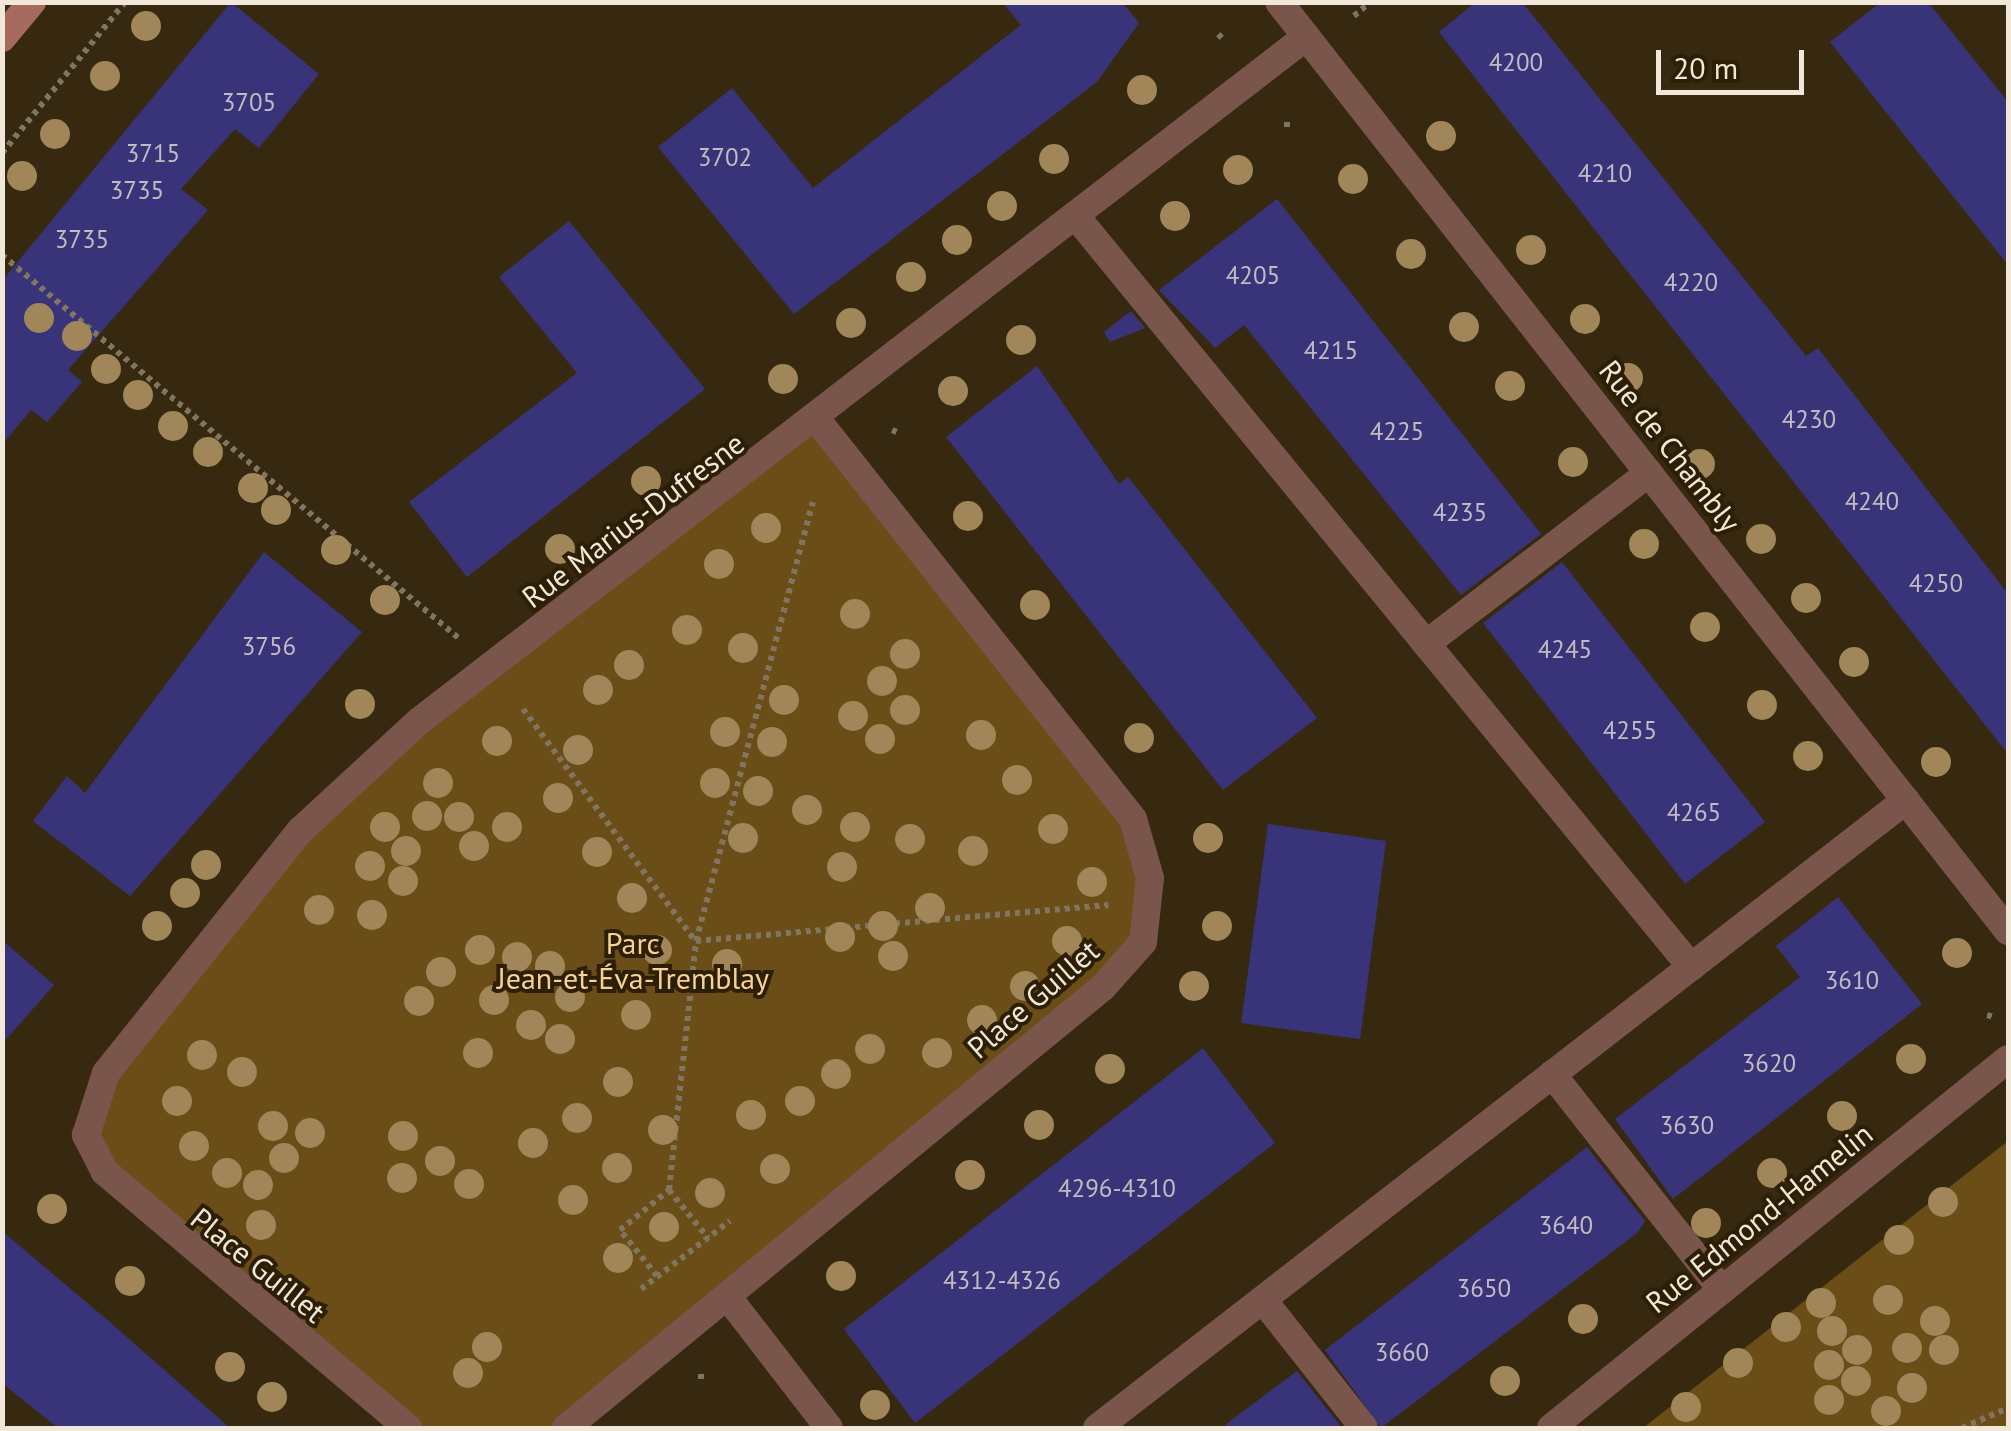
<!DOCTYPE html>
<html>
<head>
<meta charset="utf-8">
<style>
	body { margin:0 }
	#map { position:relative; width:2011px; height:1431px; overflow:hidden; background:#37290f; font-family:"PT Sans",sans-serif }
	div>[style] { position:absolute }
	.green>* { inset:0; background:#6a4d17 }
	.building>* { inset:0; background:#39347a }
	.path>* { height:6px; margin-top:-3px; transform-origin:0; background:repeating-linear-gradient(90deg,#81755f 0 5px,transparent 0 10px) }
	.service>* { height:28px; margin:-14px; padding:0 14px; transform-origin:14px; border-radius:14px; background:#7a554c }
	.minor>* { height:28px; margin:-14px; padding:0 14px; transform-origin:14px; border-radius:14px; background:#7a554c }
	.secondary>* { height:28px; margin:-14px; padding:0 14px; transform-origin:14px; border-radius:14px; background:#a66b5e }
	.trees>* { width:30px; height:30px; margin:-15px; border-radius:50%; background:#a08659 }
	span { translate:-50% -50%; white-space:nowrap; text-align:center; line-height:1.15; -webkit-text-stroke:8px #2d1f05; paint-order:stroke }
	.number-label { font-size:25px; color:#c3bbc1 }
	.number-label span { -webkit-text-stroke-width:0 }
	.street-label { font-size:30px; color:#f1e8d9 }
	.park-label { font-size:30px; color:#f6d296 }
	.frame { position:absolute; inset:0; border:5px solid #f1e8d9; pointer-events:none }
	.scale { position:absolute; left:1656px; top:50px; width:148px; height:45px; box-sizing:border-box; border:5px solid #f1e8d9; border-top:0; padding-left:12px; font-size:30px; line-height:35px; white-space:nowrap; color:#f1e8d9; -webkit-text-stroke:8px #2d1f05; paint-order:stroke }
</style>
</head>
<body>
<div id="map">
	<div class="green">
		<i style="clip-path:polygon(818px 421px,1133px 819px,1143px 942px,566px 1428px,408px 1428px,150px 1220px,86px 1135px,106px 1073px,301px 830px)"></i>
		<i style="clip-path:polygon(2008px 1141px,2008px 1428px,1643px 1428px)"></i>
	</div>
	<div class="building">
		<i style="clip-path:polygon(231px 2px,319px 74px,259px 148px,235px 129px,181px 189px,208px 210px,68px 370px,82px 382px,47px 422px,31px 410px,2px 445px,2px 281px)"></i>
		<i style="clip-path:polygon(1002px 2px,1122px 2px,1139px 23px,1097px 82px,794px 314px,658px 147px,732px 88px,813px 188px,1021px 25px)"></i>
		<i style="clip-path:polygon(1476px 2px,1522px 2px,1806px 356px,1818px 348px,2008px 594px,2008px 754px,1439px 32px)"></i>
		<i style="clip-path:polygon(1881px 2px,1928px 2px,2008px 102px,2008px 265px,1830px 42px)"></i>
		<i style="clip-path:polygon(1277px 199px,1541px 534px,1461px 595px,1244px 325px,1215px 348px,1159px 290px)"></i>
		<i style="clip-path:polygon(569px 221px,705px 389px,467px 577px,409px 502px,577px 373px,499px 277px)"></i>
		<i style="clip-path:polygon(1131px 311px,1145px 328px,1110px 342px,1104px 332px)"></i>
		<i style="clip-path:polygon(1037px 366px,1119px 484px,1128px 477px,1317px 718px,1223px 790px,946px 437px)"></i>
		<i style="clip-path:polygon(264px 552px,362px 632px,130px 896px,33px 821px,67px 776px,85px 793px)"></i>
		<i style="clip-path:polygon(1562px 562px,1765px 822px,1685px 884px,1483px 623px)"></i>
		<i style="clip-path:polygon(1268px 824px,1386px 841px,1360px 1039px,1241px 1023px)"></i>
		<i style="clip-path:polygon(1838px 897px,1922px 1004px,1673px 1199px,1615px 1119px,1800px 977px,1776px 946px)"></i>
		<i style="clip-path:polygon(2px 940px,54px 985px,2px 1044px)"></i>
		<i style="clip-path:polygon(1203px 1048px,1275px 1143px,915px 1423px,844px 1329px)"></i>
		<i style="clip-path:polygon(1587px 1147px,1645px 1221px,1637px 1233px,1381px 1428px,1325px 1350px)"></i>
		<i style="clip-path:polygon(2px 1231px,111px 1323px,230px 1428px,58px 1428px,2px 1383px)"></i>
		<i style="clip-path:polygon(1297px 1371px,1342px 1428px,1221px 1428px)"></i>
	</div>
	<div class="path">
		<i style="left:1354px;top:16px;width:21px;rotate:-41deg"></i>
		<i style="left:1218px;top:34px;width:10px;rotate:45deg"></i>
		<i style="left:1287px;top:127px;width:9px;rotate:-90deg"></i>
		<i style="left:2px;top:153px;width:195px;rotate:-50.8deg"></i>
		<i style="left:2px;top:255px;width:599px;rotate:39.99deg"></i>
		<i style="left:892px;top:430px;width:5px;rotate:22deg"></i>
		<i style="left:523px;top:709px;width:289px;rotate:53.4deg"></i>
		<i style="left:696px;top:941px;width:414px;rotate:-5deg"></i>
		<i style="left:1987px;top:1015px;width:7px;rotate:16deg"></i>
		<i style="left:669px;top:1190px;width:250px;rotate:-83.8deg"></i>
		<i style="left:696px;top:941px;width:454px;rotate:-75.1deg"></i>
		<i style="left:657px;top:1276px;width:59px;rotate:-128.8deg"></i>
		<i style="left:620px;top:1230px;width:63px;rotate:-39.2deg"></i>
		<i style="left:669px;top:1190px;width:62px;rotate:50.9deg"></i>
		<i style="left:641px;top:1289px;width:112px;rotate:-37.4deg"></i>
		<i style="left:701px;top:1379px;width:6px;rotate:-90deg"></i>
		<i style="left:1962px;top:1428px;width:50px;rotate:-23.5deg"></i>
	</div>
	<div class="service">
		<i style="left:1079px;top:220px;width:966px;rotate:50.67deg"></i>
		<i style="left:1426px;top:644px;width:281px;rotate:-37.5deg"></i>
		<i style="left:1552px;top:1074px;width:275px;rotate:51.8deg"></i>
		<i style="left:1263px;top:1300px;width:163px;rotate:51.7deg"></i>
		<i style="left:1097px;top:1428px;width:1024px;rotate:-37.82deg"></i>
	</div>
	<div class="minor">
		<i style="left:1279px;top:2px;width:1181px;rotate:51.88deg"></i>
		<i style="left:727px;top:1296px;width:167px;rotate:52.3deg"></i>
		<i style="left:408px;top:1428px;width:397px;rotate:-139.8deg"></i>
		<i style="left:105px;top:1172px;width:42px;rotate:-117.2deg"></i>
		<i style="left:86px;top:1135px;width:65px;rotate:-72.1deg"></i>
		<i style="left:106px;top:1073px;width:312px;rotate:-51.3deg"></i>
		<i style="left:301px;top:830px;width:159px;rotate:-42.7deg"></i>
		<i style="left:418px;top:722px;width:1122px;rotate:-37.65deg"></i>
		<i style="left:566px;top:1428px;width:695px;rotate:-39.39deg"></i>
		<i style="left:1103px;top:987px;width:60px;rotate:-48.4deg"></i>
		<i style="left:1143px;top:942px;width:64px;rotate:-83.8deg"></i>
		<i style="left:1150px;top:878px;width:61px;rotate:-106.1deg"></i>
		<i style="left:1133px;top:819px;width:508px;rotate:-128.36deg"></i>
		<i style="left:1551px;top:1428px;width:587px;rotate:-38.92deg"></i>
	</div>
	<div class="secondary">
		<i style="left:2px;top:38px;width:47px;rotate:-50.2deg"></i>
	</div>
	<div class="trees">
		<i style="left:146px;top:26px"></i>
		<i style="left:105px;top:76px"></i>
		<i style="left:1142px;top:90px"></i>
		<i style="left:55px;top:134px"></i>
		<i style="left:1441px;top:136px"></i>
		<i style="left:1054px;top:159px"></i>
		<i style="left:1238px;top:170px"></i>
		<i style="left:22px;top:176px"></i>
		<i style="left:1353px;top:179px"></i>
		<i style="left:1002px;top:206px"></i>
		<i style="left:1175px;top:216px"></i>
		<i style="left:957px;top:240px"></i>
		<i style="left:1531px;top:250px"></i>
		<i style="left:1411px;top:254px"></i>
		<i style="left:911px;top:277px"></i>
		<i style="left:39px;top:318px"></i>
		<i style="left:1585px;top:319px"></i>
		<i style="left:851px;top:323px"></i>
		<i style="left:1464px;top:327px"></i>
		<i style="left:77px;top:336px"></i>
		<i style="left:1021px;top:340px"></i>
		<i style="left:106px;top:369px"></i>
		<i style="left:1628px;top:378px"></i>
		<i style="left:783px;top:379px"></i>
		<i style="left:1510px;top:386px"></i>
		<i style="left:953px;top:391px"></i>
		<i style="left:138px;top:395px"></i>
		<i style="left:173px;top:426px"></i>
		<i style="left:208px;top:452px"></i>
		<i style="left:1573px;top:462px"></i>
		<i style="left:1700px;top:464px"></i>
		<i style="left:646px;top:481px"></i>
		<i style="left:253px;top:488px"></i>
		<i style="left:276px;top:510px"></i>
		<i style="left:968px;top:516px"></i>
		<i style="left:766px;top:528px"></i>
		<i style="left:1761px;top:539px"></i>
		<i style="left:1644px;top:544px"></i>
		<i style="left:560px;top:549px"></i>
		<i style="left:336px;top:550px"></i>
		<i style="left:719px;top:564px"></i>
		<i style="left:1806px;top:598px"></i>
		<i style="left:385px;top:600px"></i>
		<i style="left:1035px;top:605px"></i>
		<i style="left:855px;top:614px"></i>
		<i style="left:1705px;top:627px"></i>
		<i style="left:687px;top:630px"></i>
		<i style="left:743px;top:648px"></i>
		<i style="left:905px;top:654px"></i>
		<i style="left:1854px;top:662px"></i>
		<i style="left:629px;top:665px"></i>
		<i style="left:882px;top:681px"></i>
		<i style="left:598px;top:690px"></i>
		<i style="left:784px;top:700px"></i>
		<i style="left:360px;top:704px"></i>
		<i style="left:1762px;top:705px"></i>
		<i style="left:905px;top:710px"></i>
		<i style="left:853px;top:716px"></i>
		<i style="left:725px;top:732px"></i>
		<i style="left:981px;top:735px"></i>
		<i style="left:1139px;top:738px"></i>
		<i style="left:880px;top:739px"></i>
		<i style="left:497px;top:741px"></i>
		<i style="left:772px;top:742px"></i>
		<i style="left:578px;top:750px"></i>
		<i style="left:1808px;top:756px"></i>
		<i style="left:1936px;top:762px"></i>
		<i style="left:1017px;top:780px"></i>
		<i style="left:438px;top:783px"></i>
		<i style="left:715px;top:783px"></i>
		<i style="left:758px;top:791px"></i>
		<i style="left:558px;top:798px"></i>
		<i style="left:807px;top:810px"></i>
		<i style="left:427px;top:816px"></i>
		<i style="left:459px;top:817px"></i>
		<i style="left:385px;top:827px"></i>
		<i style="left:507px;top:827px"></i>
		<i style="left:855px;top:827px"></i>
		<i style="left:1053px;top:829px"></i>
		<i style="left:743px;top:838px"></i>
		<i style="left:1208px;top:838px"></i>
		<i style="left:910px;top:839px"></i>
		<i style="left:474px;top:846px"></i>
		<i style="left:406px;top:851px"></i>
		<i style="left:973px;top:851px"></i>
		<i style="left:597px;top:852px"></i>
		<i style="left:206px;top:865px"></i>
		<i style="left:370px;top:866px"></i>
		<i style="left:842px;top:867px"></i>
		<i style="left:403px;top:881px"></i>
		<i style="left:1092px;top:882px"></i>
		<i style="left:185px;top:893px"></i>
		<i style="left:632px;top:898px"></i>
		<i style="left:930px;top:908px"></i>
		<i style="left:319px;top:910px"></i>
		<i style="left:372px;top:915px"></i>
		<i style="left:157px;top:926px"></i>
		<i style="left:883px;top:926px"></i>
		<i style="left:1217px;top:926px"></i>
		<i style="left:840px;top:937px"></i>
		<i style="left:1067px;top:941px"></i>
		<i style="left:480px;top:950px"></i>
		<i style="left:657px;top:950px"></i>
		<i style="left:1957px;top:953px"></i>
		<i style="left:893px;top:956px"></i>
		<i style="left:517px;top:957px"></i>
		<i style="left:727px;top:964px"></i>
		<i style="left:550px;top:966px"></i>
		<i style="left:441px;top:972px"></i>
		<i style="left:1025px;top:986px"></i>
		<i style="left:1194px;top:986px"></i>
		<i style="left:570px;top:997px"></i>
		<i style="left:494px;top:1000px"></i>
		<i style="left:419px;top:1001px"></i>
		<i style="left:636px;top:1015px"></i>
		<i style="left:982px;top:1020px"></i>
		<i style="left:531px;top:1025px"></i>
		<i style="left:560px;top:1039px"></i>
		<i style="left:870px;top:1049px"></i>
		<i style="left:478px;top:1053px"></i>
		<i style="left:937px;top:1053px"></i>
		<i style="left:202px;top:1055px"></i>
		<i style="left:1911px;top:1059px"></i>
		<i style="left:1110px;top:1069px"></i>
		<i style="left:242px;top:1072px"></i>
		<i style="left:836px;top:1074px"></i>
		<i style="left:618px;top:1082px"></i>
		<i style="left:177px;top:1101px"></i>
		<i style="left:800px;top:1101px"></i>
		<i style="left:751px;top:1115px"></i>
		<i style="left:1842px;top:1116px"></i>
		<i style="left:577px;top:1118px"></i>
		<i style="left:1039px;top:1125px"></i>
		<i style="left:273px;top:1126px"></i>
		<i style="left:663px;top:1130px"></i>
		<i style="left:310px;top:1133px"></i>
		<i style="left:403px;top:1136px"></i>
		<i style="left:533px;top:1143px"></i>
		<i style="left:194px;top:1146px"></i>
		<i style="left:284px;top:1158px"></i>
		<i style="left:440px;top:1161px"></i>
		<i style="left:617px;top:1168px"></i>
		<i style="left:775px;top:1169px"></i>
		<i style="left:227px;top:1173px"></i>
		<i style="left:1772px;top:1173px"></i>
		<i style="left:970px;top:1175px"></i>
		<i style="left:402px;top:1178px"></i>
		<i style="left:469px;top:1184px"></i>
		<i style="left:258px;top:1185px"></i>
		<i style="left:710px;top:1193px"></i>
		<i style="left:573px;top:1200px"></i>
		<i style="left:1943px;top:1202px"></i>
		<i style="left:52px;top:1209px"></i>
		<i style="left:1706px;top:1223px"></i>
		<i style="left:261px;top:1225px"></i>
		<i style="left:664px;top:1227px"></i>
		<i style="left:1899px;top:1240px"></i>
		<i style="left:618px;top:1258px"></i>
		<i style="left:841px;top:1276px"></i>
		<i style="left:130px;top:1281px"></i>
		<i style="left:1888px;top:1300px"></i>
		<i style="left:1821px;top:1303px"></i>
		<i style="left:1583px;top:1319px"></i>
		<i style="left:1935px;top:1321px"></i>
		<i style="left:1786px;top:1327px"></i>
		<i style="left:1832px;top:1331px"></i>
		<i style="left:487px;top:1347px"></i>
		<i style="left:1907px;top:1348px"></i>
		<i style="left:1857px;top:1350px"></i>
		<i style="left:1944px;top:1350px"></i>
		<i style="left:1738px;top:1363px"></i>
		<i style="left:1829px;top:1365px"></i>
		<i style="left:230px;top:1367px"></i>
		<i style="left:468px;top:1373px"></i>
		<i style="left:1505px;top:1381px"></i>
		<i style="left:1856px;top:1381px"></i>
		<i style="left:1912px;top:1388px"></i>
		<i style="left:272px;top:1397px"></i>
		<i style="left:1829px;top:1400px"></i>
		<i style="left:875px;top:1405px"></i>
		<i style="left:1686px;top:1407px"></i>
		<i style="left:1886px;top:1411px"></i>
	</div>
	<div class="number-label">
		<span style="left:1516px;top:62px">4200</span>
		<span style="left:249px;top:102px">3705</span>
		<span style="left:153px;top:153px">3715</span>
		<span style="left:725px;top:157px">3702</span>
		<span style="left:1605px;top:173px">4210</span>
		<span style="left:137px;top:190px">3735</span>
		<span style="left:82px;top:239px">3735</span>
		<span style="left:1253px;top:275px">4205</span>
		<span style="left:1691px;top:282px">4220</span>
		<span style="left:1331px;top:350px">4215</span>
		<span style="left:1809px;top:419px">4230</span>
		<span style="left:1397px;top:431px">4225</span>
		<span style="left:1872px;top:501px">4240</span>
		<span style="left:1460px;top:512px">4235</span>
		<span style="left:1936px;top:583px">4250</span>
		<span style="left:269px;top:646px">3756</span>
		<span style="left:1565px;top:649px">4245</span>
		<span style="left:1630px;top:730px">4255</span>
		<span style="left:1694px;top:812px">4265</span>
		<span style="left:1852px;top:980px">3610</span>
		<span style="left:1769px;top:1063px">3620</span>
		<span style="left:1687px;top:1125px">3630</span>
		<span style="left:1117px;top:1188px">4296-4310</span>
		<span style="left:1566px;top:1225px">3640</span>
		<span style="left:1002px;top:1280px">4312-4326</span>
		<span style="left:1484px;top:1288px">3650</span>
		<span style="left:1402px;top:1352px">3660</span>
	</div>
	<div class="street-label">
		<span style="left:1670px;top:446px;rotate:52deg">Rue de Chambly</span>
		<span style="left:633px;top:520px;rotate:-37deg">Rue Marius-Dufresne</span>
		<span style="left:1033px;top:999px;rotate:-41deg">Place Guillet</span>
		<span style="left:1759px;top:1218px;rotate:-39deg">Rue Edmond-Hamelin</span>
		<span style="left:258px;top:1265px;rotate:39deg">Place Guillet</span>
	</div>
	<div class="park-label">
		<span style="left:633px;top:960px">Parc<br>Jean-et-Éva-Tremblay</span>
	</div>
	<div class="frame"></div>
	<div class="scale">20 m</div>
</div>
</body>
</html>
